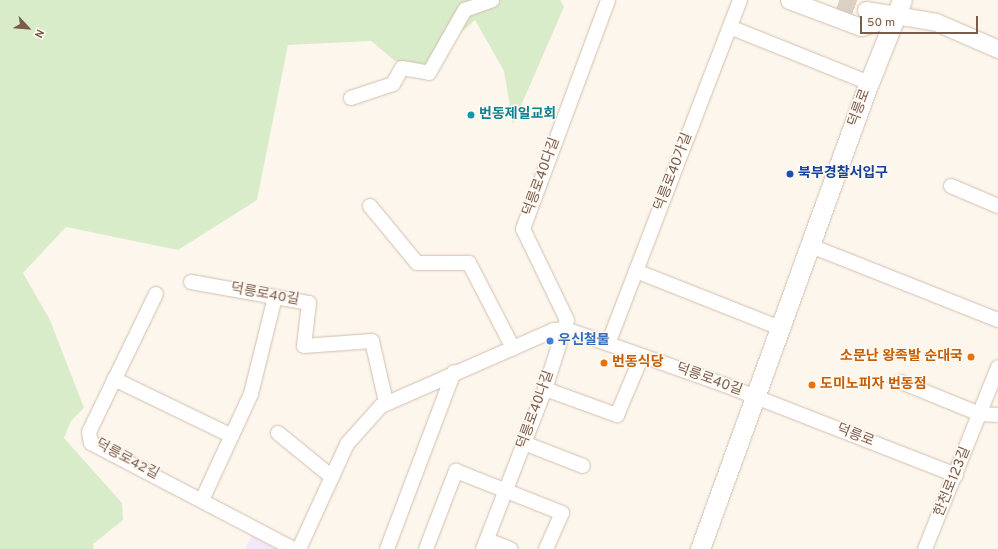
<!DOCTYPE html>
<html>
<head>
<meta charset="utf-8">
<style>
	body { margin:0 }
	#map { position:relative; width:998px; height:549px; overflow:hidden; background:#fdf6ec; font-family:Overpass,"Noto Sans KR",sans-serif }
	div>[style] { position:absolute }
	.education>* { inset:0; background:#f3e8fa }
	.green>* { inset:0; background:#d8ecc9 }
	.tertiary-tunnel>* { height:17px; margin-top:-8.5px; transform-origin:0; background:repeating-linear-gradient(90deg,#dcd0c4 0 17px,transparent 0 25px) }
	.roads { filter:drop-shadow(0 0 1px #d1beb0) drop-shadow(0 0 1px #d1beb0) }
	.minor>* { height:14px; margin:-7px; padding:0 7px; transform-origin:7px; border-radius:7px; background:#fff }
	.tertiary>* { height:17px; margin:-8.5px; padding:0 8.5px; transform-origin:8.5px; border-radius:8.5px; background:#fff }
	.secondary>* { height:19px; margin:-9.5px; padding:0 9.5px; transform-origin:9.5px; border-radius:9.5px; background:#fff }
	.dots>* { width:11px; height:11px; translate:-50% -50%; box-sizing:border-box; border:2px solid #fffaf3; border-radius:50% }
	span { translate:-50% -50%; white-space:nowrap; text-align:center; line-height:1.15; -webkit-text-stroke:3px #fffaf3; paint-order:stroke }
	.street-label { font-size:14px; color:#7a5c4d }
	.culture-label { font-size:14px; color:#0d838f; font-weight:700 }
	.left { translate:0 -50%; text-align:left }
	.transit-label { font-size:14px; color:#164399; font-weight:700 }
	.shop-label { font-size:14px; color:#366cbe; font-weight:700 }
	.food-label { font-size:14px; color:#c56008; font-weight:700 }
	.right { translate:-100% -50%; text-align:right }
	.north { position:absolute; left:8px; top:8px; width:40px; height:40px; -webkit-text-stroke:3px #fffaf3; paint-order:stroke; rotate:116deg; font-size:11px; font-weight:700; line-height:16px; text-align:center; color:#7a5c4d }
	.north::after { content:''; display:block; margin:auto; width:14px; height:18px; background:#7a5c4d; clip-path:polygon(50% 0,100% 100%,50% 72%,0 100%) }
	.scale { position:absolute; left:860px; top:16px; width:118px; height:18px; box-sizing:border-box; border:2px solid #7a5c4d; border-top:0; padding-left:5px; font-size:12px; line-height:14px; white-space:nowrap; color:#7a5c4d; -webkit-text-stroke:3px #fffaf3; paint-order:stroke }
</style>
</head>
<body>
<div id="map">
	<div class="education">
		<i style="clip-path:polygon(254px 532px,287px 549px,245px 549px)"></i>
	</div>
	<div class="green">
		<i style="clip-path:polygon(0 0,560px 0,564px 7px,513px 124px,504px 71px,475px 20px,426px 64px,395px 61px,371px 41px,288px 45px,257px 200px,178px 250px,66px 227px,23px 273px,50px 320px,84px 408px,71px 421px,64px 438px,122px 503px,123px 520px,93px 544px,94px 549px,0 549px)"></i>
	</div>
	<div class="tertiary-tunnel">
		<i style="left:839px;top:0;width:29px;rotate:20deg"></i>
	</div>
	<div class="roads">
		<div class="minor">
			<i style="left:730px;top:27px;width:150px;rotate:21.9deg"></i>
			<i style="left:351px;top:98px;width:44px;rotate:-18.4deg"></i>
			<i style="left:393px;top:84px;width:18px;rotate:-61deg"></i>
			<i style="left:402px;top:68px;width:27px;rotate:10deg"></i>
			<i style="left:429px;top:73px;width:73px;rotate:-60.3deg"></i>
			<i style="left:465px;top:10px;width:29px;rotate:-20deg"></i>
			<i style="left:951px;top:186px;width:51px;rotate:23.1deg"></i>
			<i style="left:370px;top:206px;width:74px;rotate:50.5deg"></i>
			<i style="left:417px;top:263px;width:52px"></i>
			<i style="left:469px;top:263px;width:96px;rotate:62.6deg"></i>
			<i style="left:811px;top:246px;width:201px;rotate:21.6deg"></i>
			<i style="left:636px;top:271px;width:155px;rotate:21.6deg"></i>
			<i style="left:191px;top:282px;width:120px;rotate:10.1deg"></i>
			<i style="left:309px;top:303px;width:43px;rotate:96.6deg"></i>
			<i style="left:304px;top:346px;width:68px;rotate:-4.2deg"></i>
			<i style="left:372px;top:341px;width:63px;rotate:77.1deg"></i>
			<i style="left:156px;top:294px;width:153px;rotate:115.9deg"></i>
			<i style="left:89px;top:432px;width:11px;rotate:80deg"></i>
			<i style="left:91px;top:443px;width:229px;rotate:27.6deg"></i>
			<i style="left:608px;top:344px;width:368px;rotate:-69deg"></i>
			<i style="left:114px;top:379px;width:131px;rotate:25.8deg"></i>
			<i style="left:901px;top:382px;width:85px;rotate:22.1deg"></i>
			<i style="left:980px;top:414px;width:18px;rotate:3deg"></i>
			<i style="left:545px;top:389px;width:77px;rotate:19.9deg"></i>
			<i style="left:617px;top:415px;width:64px;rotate:-67deg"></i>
			<i style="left:278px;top:433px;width:70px;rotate:39.2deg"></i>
			<i style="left:524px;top:443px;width:63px;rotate:21.3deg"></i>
			<i style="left:202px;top:500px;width:117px;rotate:-65.2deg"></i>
			<i style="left:251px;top:394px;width:100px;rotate:-76.1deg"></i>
			<i style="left:487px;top:540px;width:25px;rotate:21deg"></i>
			<i style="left:299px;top:549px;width:115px;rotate:-65.4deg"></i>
			<i style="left:347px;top:444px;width:51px;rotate:-48.2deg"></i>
			<i style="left:381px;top:406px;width:189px;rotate:-23.7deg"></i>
			<i style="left:554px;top:330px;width:12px;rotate:-5deg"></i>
			<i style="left:566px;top:329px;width:169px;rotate:19.4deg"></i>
			<i style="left:725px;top:385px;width:248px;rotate:21.3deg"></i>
			<i style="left:387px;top:549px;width:189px;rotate:-69.3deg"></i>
			<i style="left:426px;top:549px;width:84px;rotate:-69deg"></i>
			<i style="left:456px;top:471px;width:114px;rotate:21.6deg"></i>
			<i style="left:562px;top:513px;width:39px;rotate:114deg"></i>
			<i style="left:483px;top:549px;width:172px;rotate:-68.8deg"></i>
			<i style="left:545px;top:389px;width:72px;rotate:-72.3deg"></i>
			<i style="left:567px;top:320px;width:101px;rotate:-115.8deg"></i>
			<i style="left:523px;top:229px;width:244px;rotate:-69.6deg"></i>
			<i style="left:925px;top:549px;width:196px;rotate:-68.1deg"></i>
		</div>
		<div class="tertiary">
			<i style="left:789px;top:0;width:77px;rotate:20.6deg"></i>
			<i style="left:861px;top:27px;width:34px;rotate:-17deg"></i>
			<i style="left:866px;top:10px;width:71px;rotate:9.7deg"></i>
			<i style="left:936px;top:22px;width:68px;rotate:23.5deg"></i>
		</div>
		<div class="secondary">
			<i style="left:700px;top:549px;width:496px;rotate:-70.1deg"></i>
			<i style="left:869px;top:83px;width:89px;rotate:-68.3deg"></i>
		</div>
	</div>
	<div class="dots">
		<i style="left:471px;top:115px;background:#0f9aa8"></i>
		<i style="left:790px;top:174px;background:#1a4fb4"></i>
		<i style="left:550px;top:341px;background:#3f7fe0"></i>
		<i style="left:971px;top:357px;background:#e8710a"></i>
		<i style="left:604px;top:363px;background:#e8710a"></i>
		<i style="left:812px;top:385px;background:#e8710a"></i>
	</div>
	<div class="street-label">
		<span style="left:860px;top:108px;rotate:-70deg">덕릉로</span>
		<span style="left:674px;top:172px;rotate:-69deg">덕릉로40가길</span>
		<span style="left:542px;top:177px;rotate:-70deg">덕릉로40다길</span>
		<span style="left:265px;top:295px;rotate:10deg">덕릉로40길</span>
		<span style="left:709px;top:380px;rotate:20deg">덕릉로40길</span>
		<span style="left:536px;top:410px;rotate:-70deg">덕릉로40나길</span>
		<span style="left:855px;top:436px;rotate:21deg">덕릉로</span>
		<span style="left:127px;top:460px;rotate:28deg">덕릉로42길</span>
		<span style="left:953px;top:482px;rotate:-68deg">한천로123길</span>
	</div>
	<div class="culture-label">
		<span class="left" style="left:479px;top:115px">번동제일교회</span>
	</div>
	<div class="transit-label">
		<span class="left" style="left:798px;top:174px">북부경찰서입구</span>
	</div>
	<div class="shop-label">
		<span class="left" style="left:558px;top:341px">우신철물</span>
	</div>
	<div class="food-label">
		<span class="right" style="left:963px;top:357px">소문난 왕족발 순대국</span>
		<span class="left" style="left:612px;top:363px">번동식당</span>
		<span class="left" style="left:820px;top:385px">도미노피자 번동점</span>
	</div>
	<div class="north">N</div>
	<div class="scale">50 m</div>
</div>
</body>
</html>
